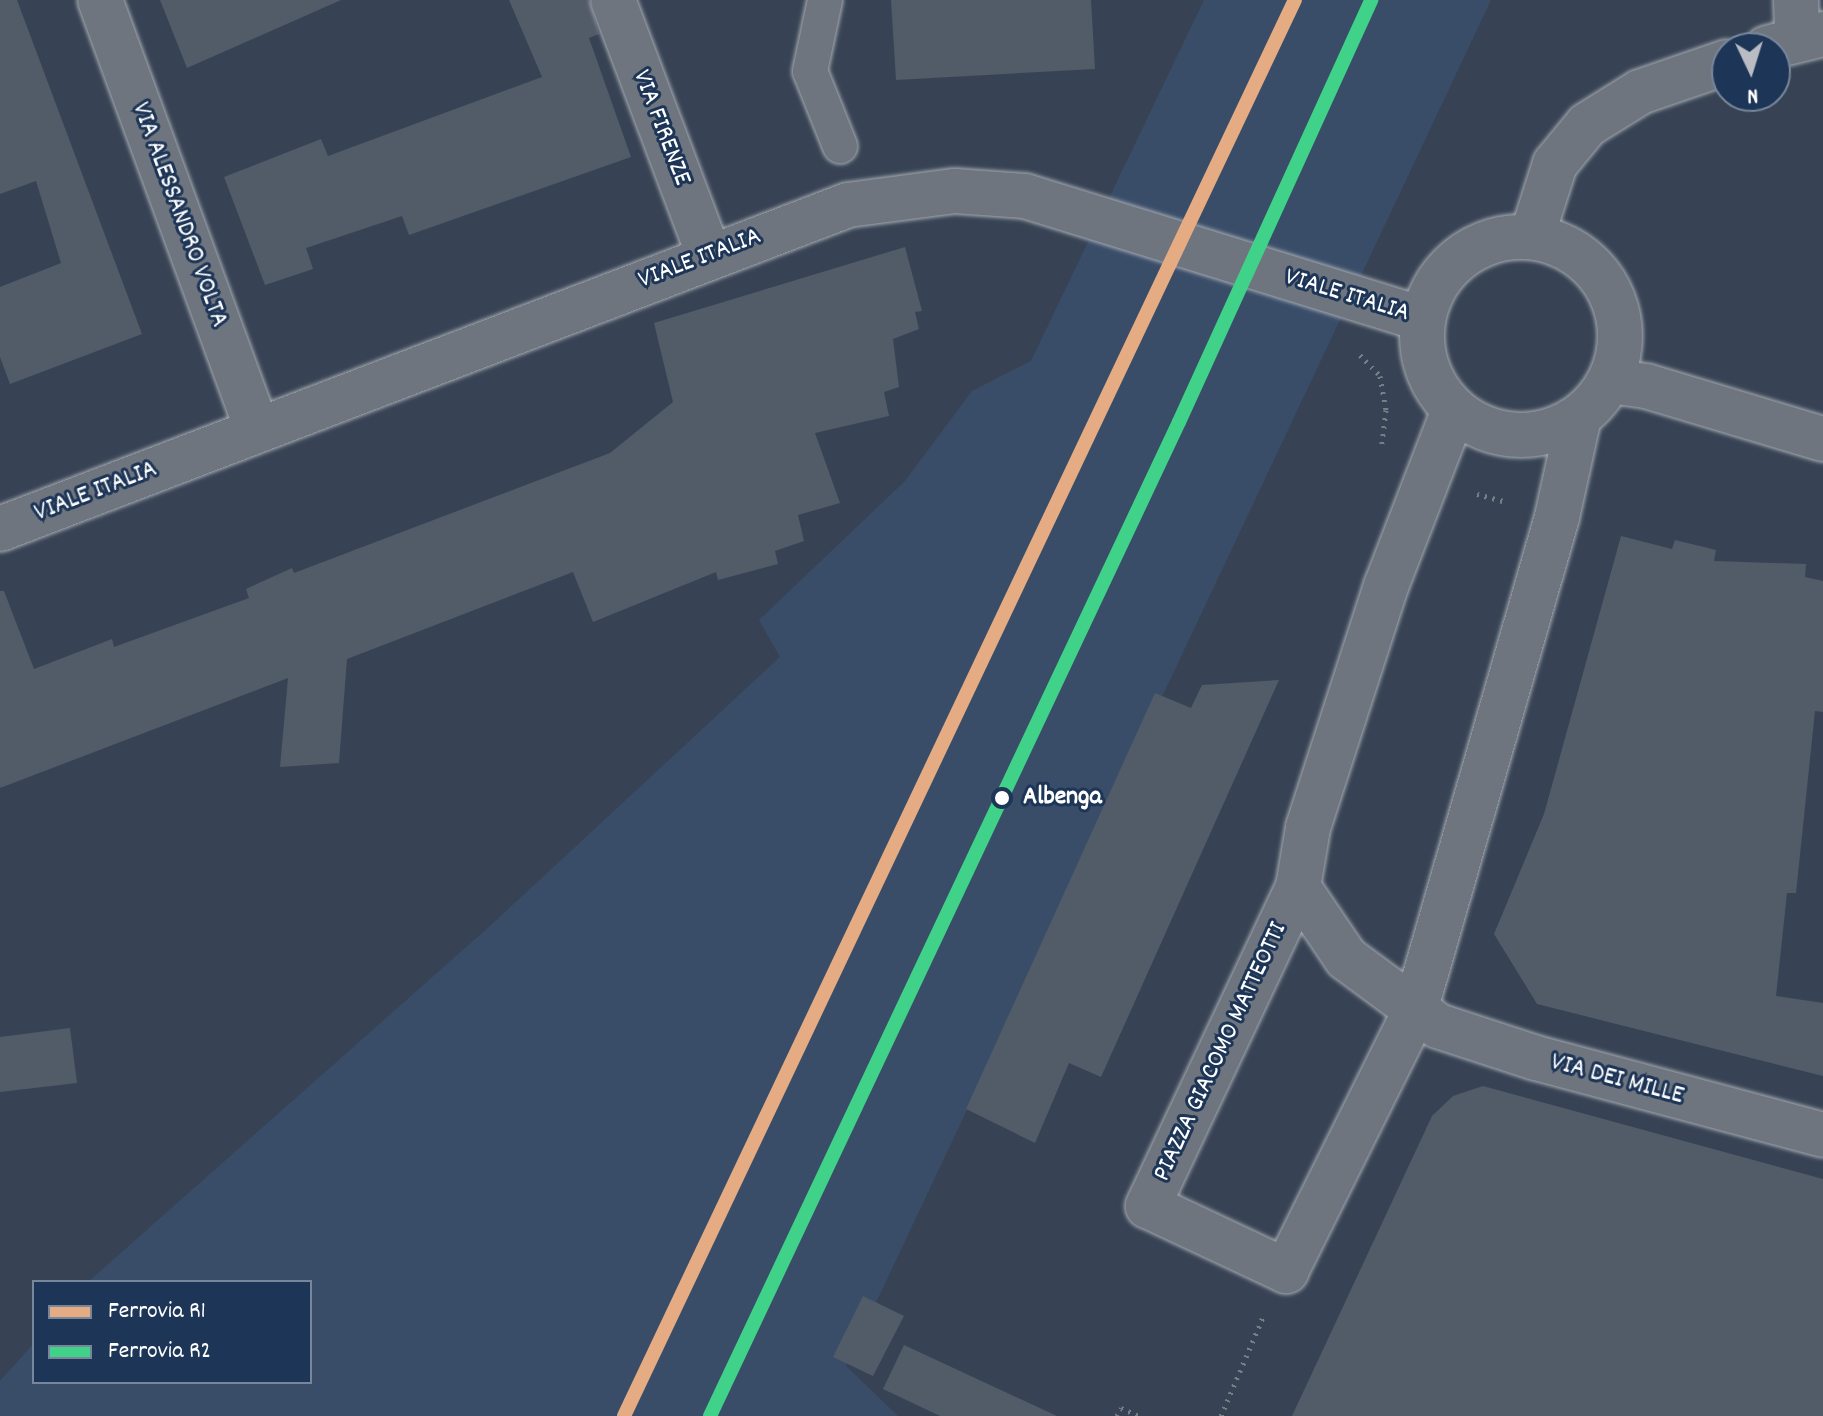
<!DOCTYPE html>
<html>
<head>
<meta charset="utf-8">
<style>
	body { margin:0 }
	#map { position:relative; width:1823px; height:1416px; overflow:hidden; background:#374354; font-family:Dekko,sans-serif }
	div>[style] { position:absolute }
	.built>* { inset:0; background:#394d69 }
	.building>* { inset:0; background:#525b68 }
	.path>* { height:5px; margin-top:-2.5px; transform-origin:0; background:repeating-linear-gradient(90deg,#777e86 0 2px,transparent 0 8px) }
	.roads { filter:drop-shadow(0 0 2px #a5aab2) drop-shadow(0 0 2px #a5aab2) }
	.service>* { height:34px; margin:-17px; padding:0 17px; transform-origin:17px; border-radius:17px; background:#6f757e }
	.minor>* { height:44px; margin:-22px; padding:0 22px; transform-origin:22px; border-radius:22px; background:#6f757e }
	.tertiary>* { height:44px; margin:-22px; padding:0 22px; transform-origin:22px; border-radius:22px; background:#6f757e }
	.tertiary>.ring { margin:-22px; padding:0; box-sizing:content-box; background:none; border:44px solid #6f757e; border-radius:50% }
	.rail-1>* { height:14px; margin:-7px; padding:0 7px; transform-origin:7px; border-radius:7px; background:#e5ac83 }
	.rail-2>* { height:14px; margin:-7px; padding:0 7px; transform-origin:7px; border-radius:7px; background:#40d288 }
	.dots>* { width:22px; height:22px; translate:-50% -50%; box-sizing:border-box; border:4px solid #1d3557; border-radius:50% }
	span { translate:-50% -50%; white-space:nowrap; text-align:center; line-height:1.15; -webkit-text-stroke:6px #1d3557; paint-order:stroke }
	.street-label { font-size:26px; color:#fff }
	.stop-label { font-size:26px; color:#fff; font-weight:700 }
	.left { translate:0 -50%; text-align:left }
	.legend { position:absolute; left:32px; top:1280px; width:280px; height:104px; box-sizing:border-box; background:#1d3557; border:2px solid #77869a; margin:0; padding:10px 14px; list-style:none; font-size:24px; color:#fff }
	.legend li { display:flex; align-items:center; gap:16px; height:40px }
	.legend b { width:40px; border:2px solid #77869a }
	.north { position:absolute; left:1711px; top:32px; width:80px; height:80px; box-sizing:border-box; background:#1d3557; border:2px solid #77869a; border-radius:50%; rotate:176deg; font-size:22px; font-weight:700; line-height:32px; text-align:center; color:#fff }
	.north::after { content:''; display:block; margin:auto; width:28px; height:36px; background:#b9bdc3; clip-path:polygon(50% 0,100% 100%,50% 72%,0 100%) }
</style>
</head>
<body>
<div id="map">
	<div class="built">
		<i style="clip-path:polygon(1204px 0,1491px 0,846px 1366px,898px 1416px,0 1416px,0 1381px,34px 1343px,34px 1382px,310px 1382px,310px 1282px,88px 1282px,490px 926px,780px 657px,759px 620px,905px 481px,972px 391px,1031px 361px)"></i>
	</div>
	<div class="building">
		<i style="clip-path:polygon(0 0,17px 0,142px 334px,10px 384px,0 357px,0 287px,61px 263px,36px 181px,0 194px)"></i>
		<i style="clip-path:polygon(160px 0,341px 0,187px 68px)"></i>
		<i style="clip-path:polygon(509px 0,589px 0,599px 34px,589px 38px,631px 157px,409px 235px,402px 216px,306px 248px,313px 269px,265px 285px,224px 177px,321px 139px,328px 156px,542px 77px)"></i>
		<i style="clip-path:polygon(891px 0,1091px 0,1095px 69px,896px 80px)"></i>
		<i style="clip-path:polygon(905px 247px,922px 311px,915px 312px,919px 329px,893px 339px,899px 387px,884px 392px,889px 416px,815px 433px,840px 503px,798px 515px,804px 541px,775px 551px,778px 564px,718px 580px,716px 572px,593px 622px,573px 572px,347px 659px,339px 763px,280px 767px,288px 678px,0 788px,0 591px,4px 591px,34px 669px,112px 639px,114px 647px,249px 598px,246px 589px,292px 568px,294px 573px,610px 453px,673px 402px,654px 323px)"></i>
		<i style="clip-path:polygon(1621px 536px,1672px 549px,1675px 540px,1716px 550px,1714px 561px,1806px 564px,1805px 577px,1823px 581px,1823px 712px,1815px 711px,1796px 893px,1787px 893px,1776px 996px,1823px 1003px,1823px 1076px,1537px 1004px,1494px 934px,1544px 814px)"></i>
		<i style="clip-path:polygon(1279px 680px,1101px 1077px,1069px 1063px,1035px 1143px,966px 1109px,1155px 693px,1191px 708px,1202px 685px)"></i>
		<i style="clip-path:polygon(70px 1028px,77px 1083px,0 1092px,0 1037px)"></i>
		<i style="clip-path:polygon(1483px 1086px,1823px 1179px,1823px 1416px,1292px 1416px,1432px 1116px,1453px 1096px)"></i>
		<i style="clip-path:polygon(863px 1296px,904px 1316px,873px 1376px,833px 1357px)"></i>
		<i style="clip-path:polygon(904px 1345px,1057px 1416px,940px 1416px,883px 1389px)"></i>
	</div>
	<div class="path">
		<i style="left:1360px;top:355px;width:29px;rotate:46deg"></i>
		<i style="left:1380px;top:376px;width:35px;rotate:80deg"></i>
		<i style="left:1386px;top:410px;width:34px;rotate:97deg"></i>
		<i style="left:1477px;top:494px;width:30px;rotate:15deg"></i>
		<i style="left:1117px;top:1416px;width:9px;rotate:-63deg"></i>
		<i style="left:1121px;top:1408px;width:20px;rotate:24deg"></i>
		<i style="left:1221px;top:1416px;width:108px;rotate:-67deg"></i>
	</div>
	<div class="roads">
		<div class="service">
			<i style="left:825px;top:0;width:73px;rotate:101.9deg"></i>
			<i style="left:810px;top:71px;width:81px;rotate:68.2deg"></i>
		</div>
		<div class="minor">
			<i style="left:100px;top:0;width:458px;rotate:69.9deg"></i>
			<i style="left:613px;top:0;width:272px;rotate:69.4deg"></i>
			<i style="left:1796px;top:0;width:38px;rotate:88deg"></i>
			<i style="left:1454px;top:410px;width:189px;rotate:111.1deg"></i>
			<i style="left:1386px;top:586px;width:254px;rotate:107.9deg"></i>
			<i style="left:1308px;top:828px;width:60px;rotate:99.6deg"></i>
			<i style="left:1298px;top:887px;width:353px;rotate:115.2deg"></i>
			<i style="left:1148px;top:1206px;width:153px;rotate:25.2deg"></i>
			<i style="left:1286px;top:1271px;width:290px;rotate:-63.6deg"></i>
			<i style="left:1415px;top:1011px;width:514px;rotate:-73.96deg"></i>
			<i style="left:1557px;top:517px;width:102px;rotate:-77.6deg"></i>
			<i style="left:1298px;top:887px;width:86px;rotate:55.9deg"></i>
			<i style="left:1346px;top:958px;width:114px;rotate:36.5deg"></i>
			<i style="left:1438px;top:1026px;width:103px;rotate:18.1deg"></i>
			<i style="left:1536px;top:1058px;width:297px;rotate:15deg"></i>
		</div>
		<div class="tertiary">
			<i style="left:1767px;top:48px;width:58px;rotate:-14deg"></i>
			<i style="left:1532px;top:236px;width:76px;rotate:-72.3deg"></i>
			<i style="left:1555px;top:164px;width:50px;rotate:-50.6deg"></i>
			<i style="left:1587px;top:125px;width:62px;rotate:-31.9deg"></i>
			<i style="left:1640px;top:92px;width:92px;rotate:-19deg"></i>
			<i class="ring" style="left:1422px;top:237px;width:154px;height:154px"></i>
			<i style="left:1610px;top:381px;width:36px;rotate:8deg"></i>
			<i style="left:1646px;top:386px;width:185px;rotate:16.7deg"></i>
			<i style="left:0;top:529px;width:908px;rotate:-20.91deg"></i>
			<i style="left:848px;top:205px;width:108px;rotate:-7.5deg"></i>
			<i style="left:955px;top:191px;width:70px;rotate:4.1deg"></i>
			<i style="left:1025px;top:196px;width:416px;rotate:17.2deg"></i>
		</div>
	</div>
	<div class="rail-1">
		<i style="left:624px;top:1416px;width:1567px;rotate:-64.65deg"></i>
	</div>
	<div class="rail-2">
		<i style="left:710px;top:1416px;width:1099px;rotate:-64.74deg"></i>
		<i style="left:1179px;top:422px;width:464px;rotate:-65.5deg"></i>
	</div>
	<div class="dots">
		<i style="left:1002px;top:798px;background:#fff"></i>
	</div>
	<div class="street-label">
		<span style="left:661px;top:128px;rotate:69deg">VIA FIRENZE</span>
		<span style="left:179px;top:215px;rotate:70deg">VIA ALESSANDRO VOLTA</span>
		<span style="left:700px;top:259px;rotate:-21deg">VIALE ITALIA</span>
		<span style="left:1347px;top:296px;rotate:17deg">VIALE ITALIA</span>
		<span style="left:96px;top:492px;rotate:-21deg">VIALE ITALIA</span>
		<span style="left:1221px;top:1052px;rotate:-65deg">PIAZZA GIACOMO MATTEOTTI</span>
		<span style="left:1617px;top:1080px;rotate:15deg">VIA DEI MILLE</span>
	</div>
	<div class="stop-label">
		<span class="left" style="left:1023px;top:798px">Albenga</span>
	</div>
	<ul class="legend">
	<li><b style="height:10px;background:#e5ac83"></b>Ferrovia R1</li>
	<li><b style="height:10px;background:#40d288"></b>Ferrovia R2</li>
	</ul>
	<div class="north">N</div>
</div>
</body>
</html>
